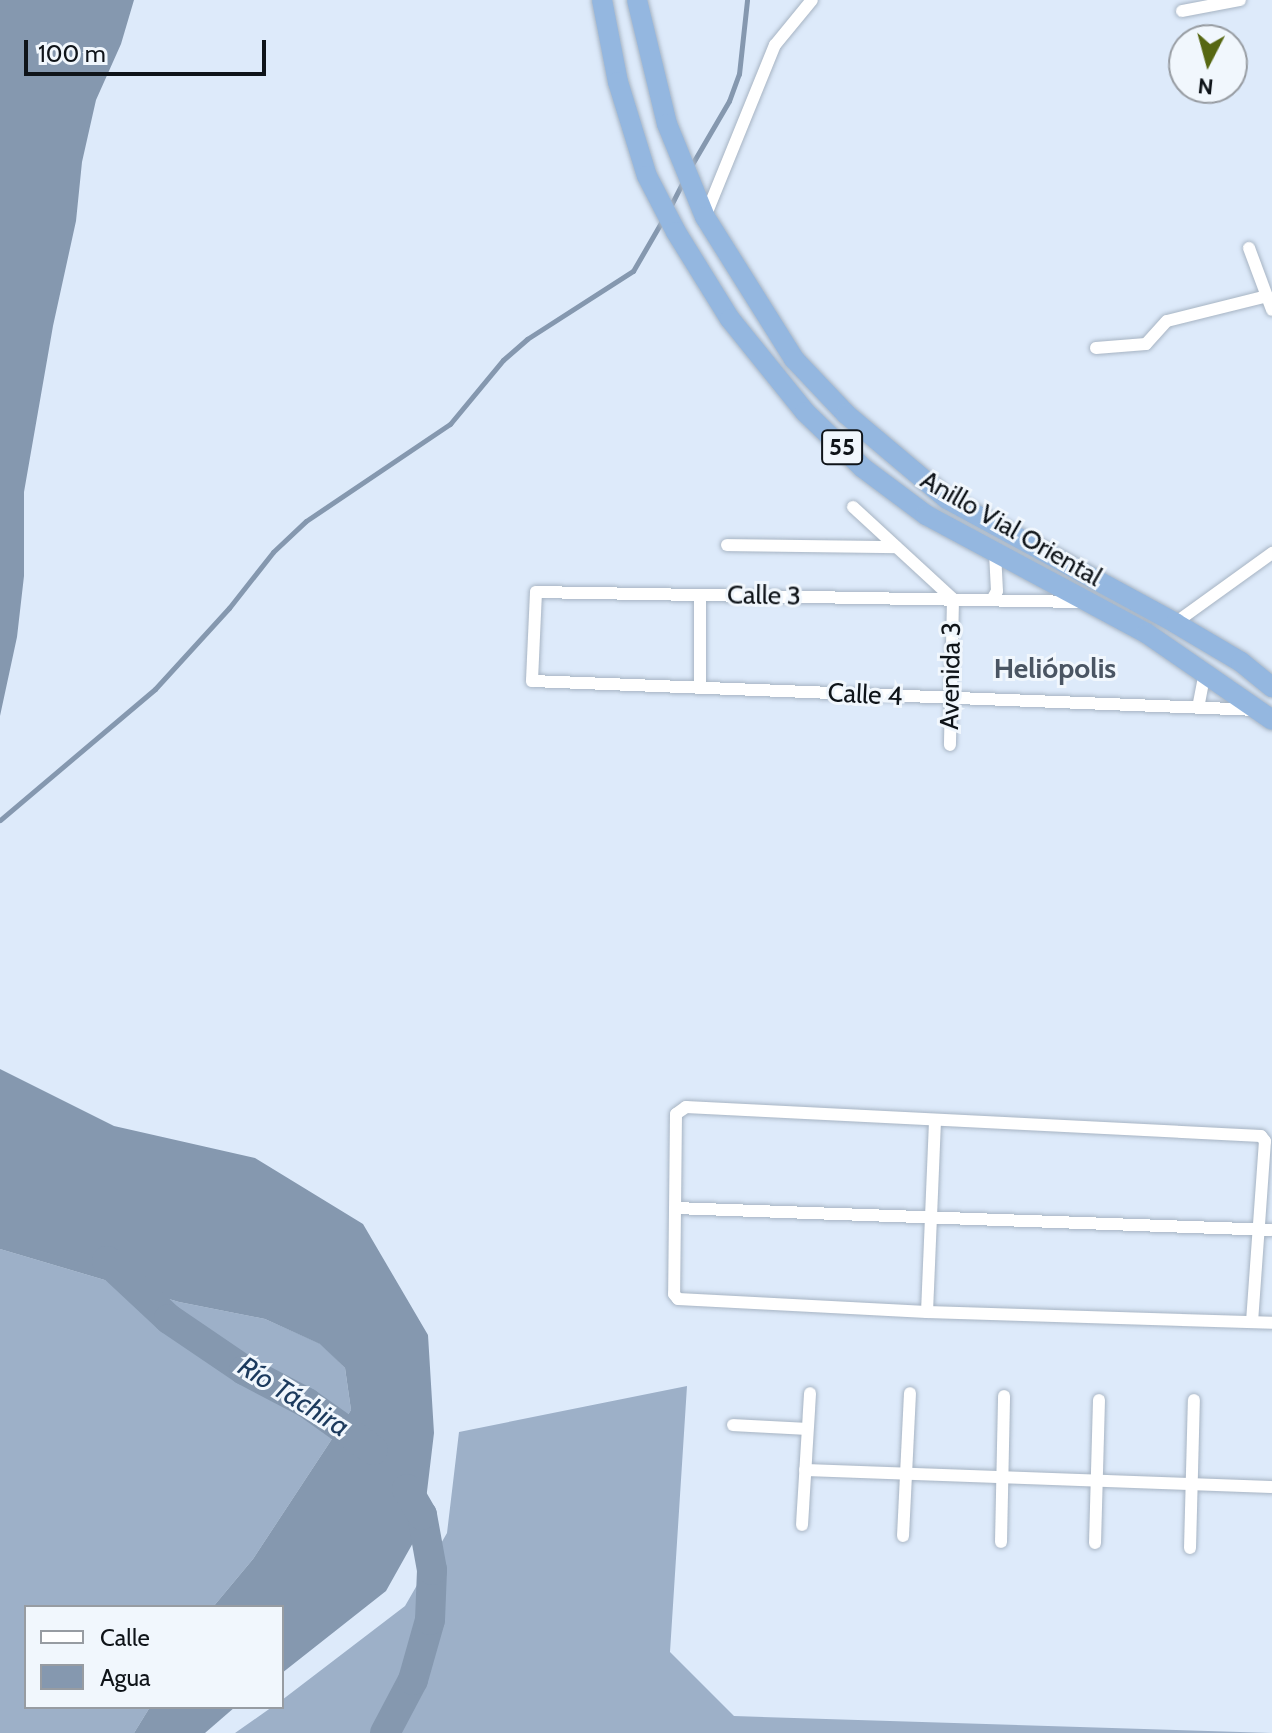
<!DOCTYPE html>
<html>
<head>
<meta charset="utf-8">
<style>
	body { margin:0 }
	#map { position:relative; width:1272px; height:1733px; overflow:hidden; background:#ddeafa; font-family:Cabin,sans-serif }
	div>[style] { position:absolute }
	.forest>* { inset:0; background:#9db0c8 }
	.water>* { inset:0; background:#8598af }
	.stream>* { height:5px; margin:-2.5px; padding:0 2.5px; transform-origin:2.5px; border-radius:2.5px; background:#8598af }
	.river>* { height:30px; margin:-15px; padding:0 15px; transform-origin:15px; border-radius:15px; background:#8598af }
	.roads { filter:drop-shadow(0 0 2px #a7b4c3) drop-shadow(0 0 2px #a7b4c3) }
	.minor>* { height:12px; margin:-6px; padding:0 6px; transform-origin:6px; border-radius:6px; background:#fff }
	.trunk>* { height:20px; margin:-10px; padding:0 10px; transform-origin:10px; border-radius:10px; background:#94b7e0 }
	span { translate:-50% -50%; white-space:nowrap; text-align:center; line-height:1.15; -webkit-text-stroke:6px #f1f7fd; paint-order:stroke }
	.shield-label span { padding:2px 6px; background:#f1f7fd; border:2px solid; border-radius:6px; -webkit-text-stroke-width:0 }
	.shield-label { font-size:24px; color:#0f1419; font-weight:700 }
	.street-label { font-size:26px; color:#0f1419 }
	.neighbourhood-label { font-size:28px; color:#4a5563; font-weight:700 }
	.water-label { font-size:28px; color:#1c3a5d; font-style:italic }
	.legend { position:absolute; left:24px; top:1605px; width:260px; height:104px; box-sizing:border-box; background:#f1f7fd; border:2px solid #979ca2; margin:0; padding:10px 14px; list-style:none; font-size:24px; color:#0f1419 }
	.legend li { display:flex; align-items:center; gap:16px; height:40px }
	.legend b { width:40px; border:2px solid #979ca2 }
	.north { position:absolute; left:1168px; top:24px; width:80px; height:80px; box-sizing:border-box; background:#f1f7fd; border:2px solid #979ca2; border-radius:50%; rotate:186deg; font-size:22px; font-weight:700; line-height:32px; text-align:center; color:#0f1419 }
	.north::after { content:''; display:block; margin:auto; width:28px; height:36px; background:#566711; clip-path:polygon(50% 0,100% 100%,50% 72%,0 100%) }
	.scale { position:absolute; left:24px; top:40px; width:242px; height:36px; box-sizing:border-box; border:4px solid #0f1419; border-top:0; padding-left:10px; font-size:24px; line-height:28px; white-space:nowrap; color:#0f1419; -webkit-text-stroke:6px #f1f7fd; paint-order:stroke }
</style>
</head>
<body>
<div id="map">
	<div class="forest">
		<i style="clip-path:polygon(0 1249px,179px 1302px,265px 1319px,321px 1344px,345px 1368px,351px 1410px,253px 1559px,213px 1607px,26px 1607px,26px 1707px,150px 1707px,134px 1733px,0 1733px)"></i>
		<i style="clip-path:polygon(687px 1386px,670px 1652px,734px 1716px,1272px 1733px,235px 1733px,272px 1707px,282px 1707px,282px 1700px,405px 1606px,447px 1533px,459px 1432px)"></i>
	</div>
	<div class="water">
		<i style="clip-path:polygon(0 0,134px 0,121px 44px,96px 100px,82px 162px,76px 221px,53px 326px,24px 492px,24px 576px,17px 637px,0 716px)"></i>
		<i style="clip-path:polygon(0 1069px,114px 1126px,255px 1158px,363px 1224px,428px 1335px,434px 1433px,423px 1525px,386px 1591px,282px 1673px,282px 1607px,213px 1607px,253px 1559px,351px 1410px,345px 1368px,320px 1344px,265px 1319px,179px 1302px,0 1249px)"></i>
		<i style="clip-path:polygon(150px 1707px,235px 1707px,205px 1733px,134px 1733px)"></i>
	</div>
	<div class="stream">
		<i style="left:691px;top:166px;width:75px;rotate:-59.7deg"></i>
		<i style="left:729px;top:101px;width:29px;rotate:-70deg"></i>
		<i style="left:739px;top:74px;width:74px;rotate:-83.8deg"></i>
		<i style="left:669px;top:209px;width:30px;rotate:-63deg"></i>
		<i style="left:0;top:820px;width:203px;rotate:-40.2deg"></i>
		<i style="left:155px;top:689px;width:110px;rotate:-47.6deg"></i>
		<i style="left:229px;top:608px;width:71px;rotate:-51.8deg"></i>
		<i style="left:273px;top:552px;width:45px;rotate:-43.2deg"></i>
		<i style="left:306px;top:521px;width:174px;rotate:-34deg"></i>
		<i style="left:450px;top:424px;width:83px;rotate:-50.4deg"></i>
		<i style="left:503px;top:360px;width:32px;rotate:-41deg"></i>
		<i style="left:527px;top:339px;width:126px;rotate:-32.7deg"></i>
		<i style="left:633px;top:271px;width:58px;rotate:-59.9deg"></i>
	</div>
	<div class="river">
		<i style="left:107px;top:1261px;width:85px;rotate:43.1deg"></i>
		<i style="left:169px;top:1319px;width:91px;rotate:34.2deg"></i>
		<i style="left:244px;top:1370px;width:71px;rotate:27.6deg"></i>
		<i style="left:307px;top:1403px;width:81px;rotate:35.5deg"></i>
		<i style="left:385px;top:1733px;width:60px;rotate:-62.2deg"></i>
		<i style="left:413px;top:1680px;width:62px;rotate:-74.2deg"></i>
		<i style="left:430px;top:1620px;width:50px;rotate:-87.7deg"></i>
		<i style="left:432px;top:1570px;width:56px;rotate:-100.3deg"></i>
		<i style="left:422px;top:1515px;width:30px;rotate:-120deg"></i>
	</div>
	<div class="roads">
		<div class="minor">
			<i style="left:1182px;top:11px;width:59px;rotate:-10.7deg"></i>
			<i style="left:705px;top:217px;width:186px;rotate:-67.9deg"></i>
			<i style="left:775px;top:45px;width:58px;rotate:-50.6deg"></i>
			<i style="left:1249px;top:248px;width:66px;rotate:69.6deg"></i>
			<i style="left:1096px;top:348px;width:50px;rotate:-4.6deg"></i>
			<i style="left:1146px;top:344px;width:31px;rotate:-48deg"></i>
			<i style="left:1167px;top:321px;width:103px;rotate:-14deg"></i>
			<i style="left:853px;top:507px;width:136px;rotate:42.6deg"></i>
			<i style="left:953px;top:599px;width:146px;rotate:91.2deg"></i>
			<i style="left:727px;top:545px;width:169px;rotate:0.7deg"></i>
			<i style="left:992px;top:600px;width:10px;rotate:-61deg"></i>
			<i style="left:997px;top:591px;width:36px;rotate:-93deg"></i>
			<i style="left:1080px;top:602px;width:544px;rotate:-178.95deg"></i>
			<i style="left:536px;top:592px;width:89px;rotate:92.6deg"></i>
			<i style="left:532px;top:681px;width:725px;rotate:2.29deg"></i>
			<i style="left:1175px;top:623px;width:120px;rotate:-35.8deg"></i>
			<i style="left:700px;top:687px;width:92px;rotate:-90deg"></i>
			<i style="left:1198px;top:708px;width:37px;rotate:-79deg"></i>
			<i style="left:675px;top:1208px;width:597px;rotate:2.11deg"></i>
			<i style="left:927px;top:1312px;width:191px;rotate:-87.6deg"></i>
			<i style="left:1252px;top:1322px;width:181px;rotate:-85.9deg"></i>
			<i style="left:1265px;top:1141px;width:6px;rotate:-129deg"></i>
			<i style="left:1261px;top:1136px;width:576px;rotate:-177.11deg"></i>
			<i style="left:686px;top:1107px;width:12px;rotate:145deg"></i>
			<i style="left:676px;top:1114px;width:180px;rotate:90.6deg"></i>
			<i style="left:674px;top:1294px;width:6px;rotate:51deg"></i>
			<i style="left:678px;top:1299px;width:249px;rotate:3deg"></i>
			<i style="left:927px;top:1312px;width:345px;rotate:1.8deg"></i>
			<i style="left:733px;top:1425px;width:74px;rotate:3.1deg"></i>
			<i style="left:805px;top:1470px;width:467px;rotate:2.1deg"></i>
			<i style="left:802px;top:1525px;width:132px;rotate:-86.5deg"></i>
			<i style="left:903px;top:1536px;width:143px;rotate:-87.2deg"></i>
			<i style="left:1001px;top:1542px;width:146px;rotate:-88.8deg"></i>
			<i style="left:1095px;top:1543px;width:143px;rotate:-88.4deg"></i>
			<i style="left:1190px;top:1548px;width:148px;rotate:-88.5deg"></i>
		</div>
		<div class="trunk">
			<i style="left:602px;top:0;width:84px;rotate:79deg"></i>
			<i style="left:618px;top:82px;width:98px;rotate:72.9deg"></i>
			<i style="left:647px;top:176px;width:63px;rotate:62.6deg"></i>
			<i style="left:676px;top:232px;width:102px;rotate:58.2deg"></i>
			<i style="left:730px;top:319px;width:119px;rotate:51.1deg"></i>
			<i style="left:805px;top:412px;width:81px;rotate:44deg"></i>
			<i style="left:863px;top:468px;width:79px;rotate:36.7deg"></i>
			<i style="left:926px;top:515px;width:250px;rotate:28.2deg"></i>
			<i style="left:1146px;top:633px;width:153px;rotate:34.6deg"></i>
			<i style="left:637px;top:0;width:128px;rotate:76.4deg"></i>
			<i style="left:667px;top:124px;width:100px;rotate:67.8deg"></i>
			<i style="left:705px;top:217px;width:168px;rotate:57.9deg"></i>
			<i style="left:794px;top:359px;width:76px;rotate:46.6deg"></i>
			<i style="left:846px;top:414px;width:132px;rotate:40.1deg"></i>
			<i style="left:947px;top:499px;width:260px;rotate:28.5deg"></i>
			<i style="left:1175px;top:623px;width:77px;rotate:30.6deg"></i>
			<i style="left:1241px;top:662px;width:40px;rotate:39deg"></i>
		</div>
	</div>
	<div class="shield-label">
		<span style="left:842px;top:447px">55</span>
	</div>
	<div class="street-label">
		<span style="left:1011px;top:529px;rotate:30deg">Anillo Vial Oriental</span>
		<span style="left:764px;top:596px;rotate:1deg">Calle 3</span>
		<span style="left:951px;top:676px;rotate:-89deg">Avenida 3</span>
		<span style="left:865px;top:695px;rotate:3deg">Calle 4</span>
	</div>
	<div class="neighbourhood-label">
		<span style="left:1055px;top:668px">Heliópolis</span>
	</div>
	<div class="water-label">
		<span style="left:294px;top:1396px;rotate:32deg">Río Táchira</span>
	</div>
	<ul class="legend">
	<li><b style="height:10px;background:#fff"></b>Calle</li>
	<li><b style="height:22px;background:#8598af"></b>Agua</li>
	</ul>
	<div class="north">N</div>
	<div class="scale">100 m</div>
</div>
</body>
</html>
